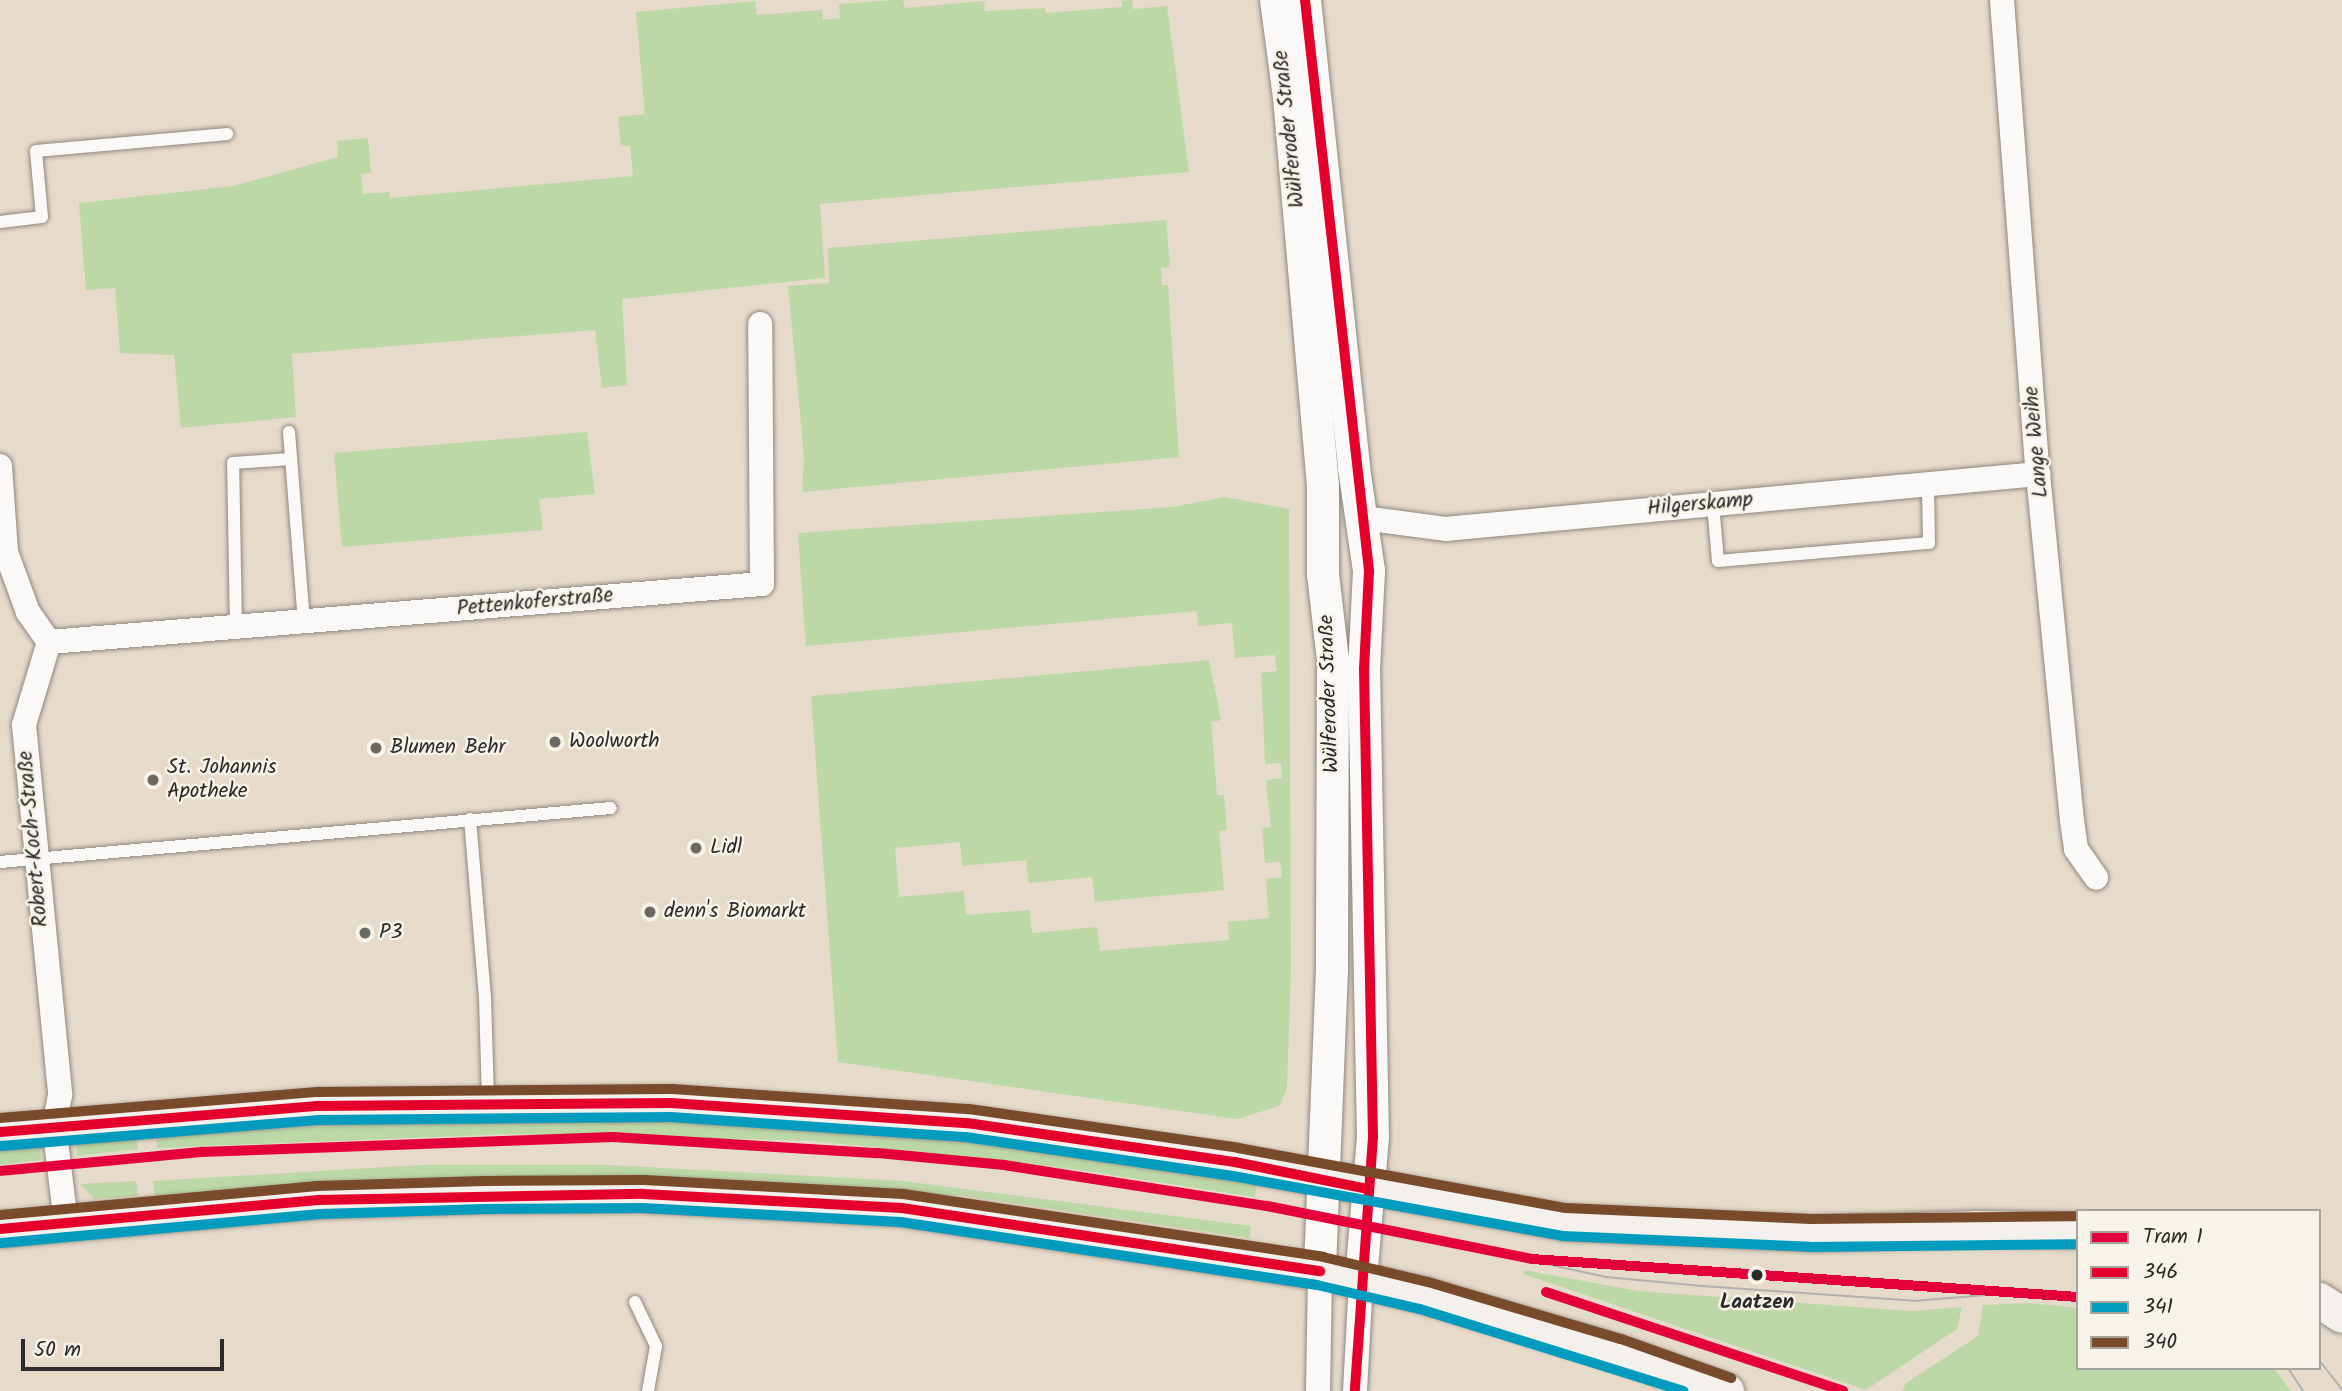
<!DOCTYPE html>
<html>
<head>
<meta charset="utf-8">
<style>
	body { margin:0 }
	#map { position:relative; width:2342px; height:1391px; overflow:hidden; background:#e6daca; font-family:Kalam,sans-serif }
	div>[style] { position:absolute }
	.green>* { inset:0; background:#bdd8a7 }
	.roads { filter:drop-shadow(0 0 2px #8e8880) drop-shadow(0 0 2px #8e8880) }
	.service>* { height:12px; margin:-6px; padding:0 6px; transform-origin:6px; border-radius:6px; background:#fbf9f7 }
	.minor>* { height:24px; margin:-12px; padding:0 12px; transform-origin:12px; border-radius:12px; background:#fbf9f7 }
	.tertiary>* { height:32px; margin:-16px; padding:0 16px; transform-origin:16px; border-radius:16px; background:#fbf9f7 }
	.secondary>* { height:35px; margin:-17.5px; padding:0 17.5px; transform-origin:17.5px; border-radius:17.5px; background:#f4f1ec }
	.tram>* { height:2px; margin:-1px; padding:0 1px; transform-origin:1px; border-radius:1px; background:#b3b1af }
	.bus-1>* { height:10px; margin:-5px; padding:0 5px; transform-origin:5px; border-radius:5px; background:#e4002b }
	.bus-2>* { height:10px; margin:-5px; padding:0 5px; transform-origin:5px; border-radius:5px; background:#049cbe }
	.bus-3>* { height:10px; margin:-5px; padding:0 5px; transform-origin:5px; border-radius:5px; background:#7a4b2a }
	.tram-1>* { height:10px; margin:-5px; padding:0 5px; transform-origin:5px; border-radius:5px; background:#e4003a }
	.dots>* { width:19px; height:19px; translate:-50% -50%; box-sizing:border-box; border:4px solid #f7f3e8; border-radius:50% }
	span { translate:-50% -50%; white-space:nowrap; text-align:center; line-height:1.15; -webkit-text-stroke:5px #f7f3e8; paint-order:stroke }
	.street-label { font-size:21px; color:#2b2b2b }
	.poi-label { font-size:21px; color:#2b2b2b }
	.left { translate:0 -50%; text-align:left }
	.stop-label { font-size:21px; color:#2b2b2b; font-weight:700 }
	.legend { position:absolute; left:2076px; top:1209px; width:245px; height:161px; box-sizing:border-box; background:#f7f3e8; border:2px solid #a5a39c; margin:0; padding:9px 12px; list-style:none; font-size:21px; color:#2b2b2b }
	.legend li { display:flex; align-items:center; gap:14px; height:35px }
	.legend b { width:35px; border:2px solid #a5a39c }
	.scale { position:absolute; left:21px; top:1339px; width:203px; height:32px; box-sizing:border-box; border:4px solid #2b2b2b; border-top:0; padding-left:9px; font-size:21px; line-height:24px; white-space:nowrap; color:#2b2b2b; -webkit-text-stroke:5px #f7f3e8; paint-order:stroke }
</style>
</head>
<body>
<div id="map">
	<div class="green">
		<i style="clip-path:polygon(892px 0,903px 0,905px 8px,984px 1px,985px 11px,1045px 8px,1046px 13px,1122px 7px,1122px 1px,1132px 0,1133px 9px,1167px 6px,1189px 172px,820px 204px,825px 278px,622px 299px,627px 385px,602px 388px,595px 330px,292px 354px,296px 417px,181px 428px,174px 355px,120px 353px,115px 288px,86px 290px,79px 203px,233px 186px,338px 157px,337px 141px,368px 138px,371px 173px,361px 174px,363px 194px,389px 192px,390px 198px,633px 176px,630px 146px,621px 146px,618px 117px,645px 114px,636px 12px,755px 1px,757px 15px,822px 10px,823px 20px,840px 18px,839px 4px)"></i>
		<i style="clip-path:polygon(1166px 220px,1170px 267px,1161px 268px,1162px 285px,1168px 285px,1179px 457px,802px 492px,804px 456px,788px 286px,829px 283px,828px 248px)"></i>
		<i style="clip-path:polygon(587px 432px,595px 494px,539px 499px,543px 530px,342px 547px,334px 453px)"></i>
		<i style="clip-path:polygon(1225px 497px,1289px 509px,1291px 967px,1287px 1089px,1279px 1106px,1237px 1119px,838px 1062px,811px 696px,1209px 660px,1221px 720px,1211px 722px,1217px 795px,1224px 795px,1227px 830px,1219px 831px,1224px 890px,1095px 902px,1092px 877px,1029px 883px,1026px 860px,962px 866px,960px 842px,895px 848px,899px 897px,964px 891px,966px 915px,1030px 910px,1032px 933px,1097px 927px,1100px 951px,1229px 940px,1228px 922px,1269px 918px,1266px 879px,1282px 877px,1280px 862px,1265px 863px,1262px 828px,1271px 827px,1266px 780px,1282px 778px,1281px 763px,1265px 764px,1261px 673px,1277px 671px,1275px 655px,1235px 658px,1232px 623px,1198px 626px,1197px 611px,806px 646px,798px 533px,1173px 507px)"></i>
		<i style="clip-path:polygon(507px 1114px,810px 1124px,1074px 1152px,1257px 1182px,1255px 1197px,1072px 1169px,814px 1141px,510px 1134px,157px 1148px,156px 1132px)"></i>
		<i style="clip-path:polygon(136px 1132px,138px 1149px,77px 1156px,75px 1139px)"></i>
		<i style="clip-path:polygon(39px 1143px,41px 1160px,0 1165px,0 1148px)"></i>
		<i style="clip-path:polygon(420px 1165px,609px 1165px,903px 1181px,1251px 1226px,1250px 1238px,959px 1195px,155px 1198px,153px 1181px)"></i>
		<i style="clip-path:polygon(136px 1181px,138px 1196px,94px 1199px,80px 1184px)"></i>
		<i style="clip-path:polygon(1524px 1270px,1638px 1291px,1911px 1311px,1962px 1307px,1957px 1329px,1866px 1390px,1523px 1274px)"></i>
		<i style="clip-path:polygon(2030px 1303px,2078px 1308px,2078px 1368px,2274px 1368px,2291px 1391px,1902px 1391px,1906px 1383px,1978px 1336px,1983px 1305px)"></i>
	</div>
	<div class="roads">
		<div class="service">
			<i style="left:0;top:222px;width:42px;rotate:-6.8deg"></i>
			<i style="left:42px;top:217px;width:66px;rotate:-95.2deg"></i>
			<i style="left:36px;top:151px;width:192px;rotate:-5.1deg"></i>
			<i style="left:289px;top:432px;width:192px;rotate:85.5deg"></i>
			<i style="left:1713px;top:504px;width:57px;rotate:85deg"></i>
			<i style="left:1718px;top:561px;width:212px;rotate:-4.9deg"></i>
			<i style="left:1929px;top:543px;width:59px;rotate:-91deg"></i>
			<i style="left:236px;top:628px;width:165px;rotate:-91deg"></i>
			<i style="left:233px;top:463px;width:58px;rotate:-3.9deg"></i>
			<i style="left:470px;top:819px;width:180px;rotate:85.2deg"></i>
			<i style="left:485px;top:998px;width:104px;rotate:88.3deg"></i>
			<i style="left:0;top:862px;width:613px;rotate:-5.05deg"></i>
			<i style="left:635px;top:1302px;width:49px;rotate:64.5deg"></i>
			<i style="left:656px;top:1346px;width:46px;rotate:100.1deg"></i>
		</div>
		<div class="minor">
			<i style="left:2002px;top:0;width:475px;rotate:85.7deg"></i>
			<i style="left:2038px;top:474px;width:348px;rotate:84.4deg"></i>
			<i style="left:2072px;top:820px;width:29px;rotate:82deg"></i>
			<i style="left:2076px;top:849px;width:35px;rotate:55deg"></i>
			<i style="left:0;top:466px;width:86px;rotate:86deg"></i>
			<i style="left:6px;top:552px;width:64px;rotate:69.9deg"></i>
			<i style="left:28px;top:612px;width:37px;rotate:55deg"></i>
			<i style="left:49px;top:642px;width:87px;rotate:106.8deg"></i>
			<i style="left:24px;top:725px;width:372px;rotate:84.4deg"></i>
			<i style="left:60px;top:1095px;width:31px;rotate:101deg"></i>
			<i style="left:54px;top:1125px;width:99px;rotate:83deg"></i>
			<i style="left:1363px;top:518px;width:83px;rotate:7.6deg"></i>
			<i style="left:1445px;top:529px;width:596px;rotate:-5.3deg"></i>
			<i style="left:49px;top:642px;width:715px;rotate:-4.65deg"></i>
			<i style="left:762px;top:584px;width:260px;rotate:-90.4deg"></i>
			<i style="left:1318px;top:1391px;width:120px;rotate:-89deg"></i>
			<i style="left:1355px;top:1391px;width:110px;rotate:-86.9deg"></i>
		</div>
		<div class="tertiary">
			<i style="left:1276px;top:0;width:98px;rotate:82.4deg"></i>
			<i style="left:1289px;top:97px;width:389px;rotate:85deg"></i>
			<i style="left:1323px;top:485px;width:89px;rotate:90deg"></i>
			<i style="left:1323px;top:574px;width:88px;rotate:83.4deg"></i>
			<i style="left:1333px;top:661px;width:308px;rotate:90.2deg"></i>
			<i style="left:1332px;top:969px;width:302px;rotate:92.3deg"></i>
			<i style="left:1305px;top:0;width:471px;rotate:84deg"></i>
			<i style="left:1354px;top:468px;width:104px;rotate:81.7deg"></i>
			<i style="left:1369px;top:571px;width:98px;rotate:92.9deg"></i>
			<i style="left:1364px;top:669px;width:468px;rotate:88.9deg"></i>
			<i style="left:1373px;top:1137px;width:144px;rotate:94.8deg"></i>
		</div>
		<div class="secondary">
			<i style="left:0;top:1132px;width:319px;rotate:-4.7deg"></i>
			<i style="left:318px;top:1106px;width:353px;rotate:-0.5deg"></i>
			<i style="left:671px;top:1103px;width:297px;rotate:3.9deg"></i>
			<i style="left:967px;top:1123px;width:271px;rotate:8.3deg"></i>
			<i style="left:1235px;top:1162px;width:334px;rotate:10.3deg"></i>
			<i style="left:1564px;top:1222px;width:247px;rotate:2.5deg"></i>
			<i style="left:1811px;top:1233px;width:164px;rotate:-1.7deg"></i>
			<i style="left:1975px;top:1228px;width:103px;rotate:1.1deg"></i>
			<i style="left:0;top:1229px;width:320px;rotate:-5.2deg"></i>
			<i style="left:319px;top:1200px;width:166px;rotate:-1.7deg"></i>
			<i style="left:485px;top:1195px;width:158px;rotate:-0.4deg"></i>
			<i style="left:643px;top:1194px;width:259px;rotate:3.1deg"></i>
			<i style="left:902px;top:1208px;width:423px;rotate:8.6deg"></i>
			<i style="left:1320px;top:1271px;width:107px;rotate:13deg"></i>
			<i style="left:1424px;top:1295px;width:201px;rotate:16.5deg"></i>
			<i style="left:1617px;top:1352px;width:116px;rotate:19.7deg"></i>
			<i style="left:2319px;top:1300px;width:27px;rotate:33deg"></i>
		</div>
	</div>
	<div class="tram">
		<i style="left:1495px;top:1253px;width:114px;rotate:12.2deg"></i>
		<i style="left:1606px;top:1277px;width:96px;rotate:5.4deg"></i>
		<i style="left:1702px;top:1286px;width:213px;rotate:4deg"></i>
		<i style="left:1914px;top:1301px;width:109px;rotate:-4.7deg"></i>
		<i style="left:2065px;top:1296px;width:13px;rotate:9deg"></i>
		<i style="left:2319px;top:1360px;width:37px;rotate:52deg"></i>
		<i style="left:2288px;top:1368px;width:27px;rotate:57deg"></i>
	</div>
	<div class="bus-1">
		<i style="left:1305px;top:0;width:575px;rotate:83.6deg"></i>
		<i style="left:1369px;top:571px;width:98px;rotate:92.9deg"></i>
		<i style="left:1364px;top:669px;width:468px;rotate:88.9deg"></i>
		<i style="left:1373px;top:1137px;width:255px;rotate:94.1deg"></i>
		<i style="left:0;top:1132px;width:319px;rotate:-4.7deg"></i>
		<i style="left:318px;top:1106px;width:353px;rotate:-0.5deg"></i>
		<i style="left:671px;top:1103px;width:297px;rotate:3.9deg"></i>
		<i style="left:967px;top:1123px;width:271px;rotate:8.3deg"></i>
		<i style="left:1235px;top:1162px;width:136px;rotate:11.5deg"></i>
		<i style="left:0;top:1229px;width:320px;rotate:-5.2deg"></i>
		<i style="left:319px;top:1200px;width:324px;rotate:-1.1deg"></i>
		<i style="left:643px;top:1194px;width:259px;rotate:3.1deg"></i>
		<i style="left:902px;top:1208px;width:423px;rotate:8.6deg"></i>
	</div>
	<div class="bus-2">
		<i style="left:1px;top:1146px;width:319px;rotate:-4.7deg"></i>
		<i style="left:319px;top:1120px;width:352px;rotate:-0.5deg"></i>
		<i style="left:671px;top:1117px;width:296px;rotate:3.9deg"></i>
		<i style="left:966px;top:1137px;width:270px;rotate:8.3deg"></i>
		<i style="left:1233px;top:1176px;width:335px;rotate:10.3deg"></i>
		<i style="left:1563px;top:1236px;width:247px;rotate:2.5deg"></i>
		<i style="left:1810px;top:1247px;width:268px;rotate:-0.6deg"></i>
		<i style="left:1px;top:1243px;width:320px;rotate:-5.2deg"></i>
		<i style="left:320px;top:1214px;width:165px;rotate:-1.7deg"></i>
		<i style="left:485px;top:1209px;width:158px;rotate:-0.4deg"></i>
		<i style="left:643px;top:1208px;width:258px;rotate:3.1deg"></i>
		<i style="left:901px;top:1222px;width:421px;rotate:8.6deg"></i>
		<i style="left:1317px;top:1285px;width:106px;rotate:13.1deg"></i>
		<i style="left:1420px;top:1309px;width:276px;rotate:17.3deg"></i>
	</div>
	<div class="bus-3">
		<i style="left:0;top:1118px;width:319px;rotate:-4.7deg"></i>
		<i style="left:318px;top:1092px;width:354px;rotate:-0.5deg"></i>
		<i style="left:672px;top:1089px;width:298px;rotate:3.9deg"></i>
		<i style="left:969px;top:1109px;width:272px;rotate:8.2deg"></i>
		<i style="left:1238px;top:1148px;width:333px;rotate:10.4deg"></i>
		<i style="left:1566px;top:1208px;width:245px;rotate:2.6deg"></i>
		<i style="left:1811px;top:1219px;width:267px;rotate:-0.6deg"></i>
		<i style="left:0;top:1215px;width:319px;rotate:-5.2deg"></i>
		<i style="left:318px;top:1186px;width:167px;rotate:-1.7deg"></i>
		<i style="left:485px;top:1181px;width:159px;rotate:-0.4deg"></i>
		<i style="left:644px;top:1180px;width:259px;rotate:3.1deg"></i>
		<i style="left:903px;top:1194px;width:425px;rotate:8.5deg"></i>
		<i style="left:1323px;top:1257px;width:108px;rotate:13.4deg"></i>
		<i style="left:1428px;top:1282px;width:201px;rotate:16.5deg"></i>
		<i style="left:1621px;top:1339px;width:117px;rotate:19.5deg"></i>
	</div>
	<div class="tram-1">
		<i style="left:0;top:1171px;width:202px;rotate:-5.4deg"></i>
		<i style="left:201px;top:1152px;width:412px;rotate:-2.1deg"></i>
		<i style="left:613px;top:1137px;width:265px;rotate:3.5deg"></i>
		<i style="left:878px;top:1153px;width:127px;rotate:5.4deg"></i>
		<i style="left:1004px;top:1165px;width:266px;rotate:8.9deg"></i>
		<i style="left:1267px;top:1206px;width:270px;rotate:11.3deg"></i>
		<i style="left:1532px;top:1259px;width:547px;rotate:3.98deg"></i>
		<i style="left:1546px;top:1292px;width:313px;rotate:18.4deg"></i>
	</div>
	<div class="dots">
		<i style="left:555px;top:742px;background:#6c6863"></i>
		<i style="left:376px;top:748px;background:#6c6863"></i>
		<i style="left:153px;top:780px;background:#6c6863"></i>
		<i style="left:696px;top:848px;background:#6c6863"></i>
		<i style="left:650px;top:912px;background:#6c6863"></i>
		<i style="left:365px;top:933px;background:#6c6863"></i>
		<i style="left:1757px;top:1275px;background:#2b2b2b"></i>
	</div>
	<div class="street-label">
		<span style="left:1290px;top:129px;rotate:-96deg">Wülferoder Straße</span>
		<span style="left:2037px;top:442px;rotate:-95deg">Lange Weihe</span>
		<span style="left:1700px;top:505px;rotate:-5deg">Hilgerskamp</span>
		<span style="left:535px;top:603px;rotate:-5deg">Pettenkoferstraße</span>
		<span style="left:1330px;top:694px;rotate:-92deg">Wülferoder Straße</span>
		<span style="left:34px;top:839px;rotate:-95deg">Robert-Koch-Straße</span>
	</div>
	<div class="poi-label">
		<span class="left" style="left:569px;top:742px">Woolworth</span>
		<span class="left" style="left:390px;top:748px">Blumen Behr</span>
		<span class="left" style="left:167px;top:780px">St. Johannis<br>Apotheke</span>
		<span class="left" style="left:710px;top:848px">Lidl</span>
		<span class="left" style="left:664px;top:912px">denn's Biomarkt</span>
		<span class="left" style="left:379px;top:933px">P3</span>
	</div>
	<div class="stop-label">
		<span style="left:1757px;top:1303px">Laatzen</span>
	</div>
	<ul class="legend">
	<li><b style="height:9px;background:#e4003a"></b>Tram 1</li>
	<li><b style="height:9px;background:#e4002b"></b>346</li>
	<li><b style="height:9px;background:#049cbe"></b>341</li>
	<li><b style="height:9px;background:#7a4b2a"></b>340</li>
	</ul>
	<div class="scale">50 m</div>
</div>
</body>
</html>
